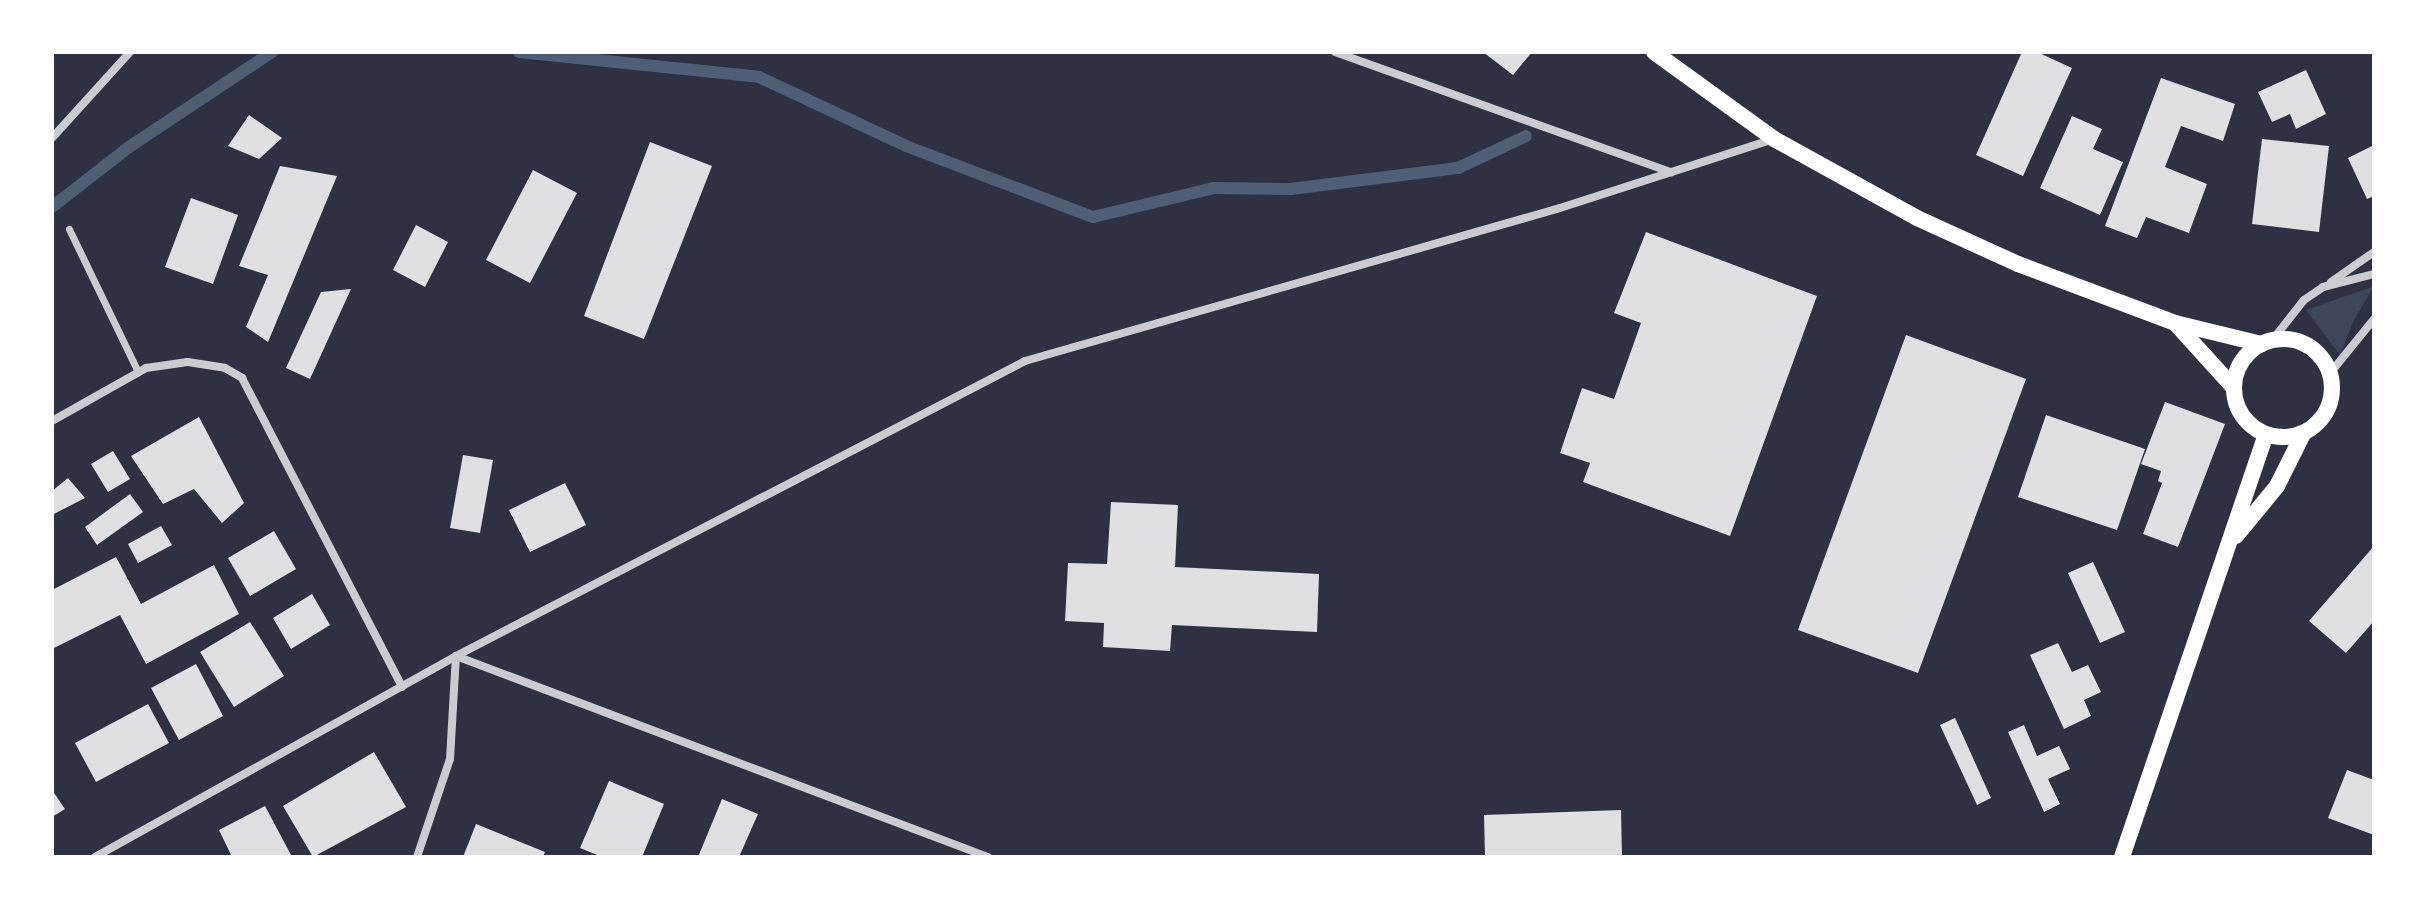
<!DOCTYPE html>
<html>
<head>
<meta charset="utf-8">
<style>
	body { margin:0 }
	#map { position:relative; width:2426px; height:909px; overflow:hidden; background:#2d3142; font-family:"IBM Plex Sans",sans-serif }
	div>[style] { position:absolute }
	.green>* { inset:0; background:#3c4559 }
	.stream>* { height:12px; margin:-6px; padding:0 6px; transform-origin:6px; border-radius:6px; background:#4f5d75 }
	.building>* { inset:0; background:#e0e0e3 }
	.pedestrian>* { height:7px; margin:-3.5px; padding:0 3.5px; transform-origin:3.5px; border-radius:3.5px; background:#caccd0 }
	.minor>* { height:8px; margin:-4px; padding:0 4px; transform-origin:4px; border-radius:4px; background:#caccd0 }
	.secondary>* { height:16px; margin:-8px; padding:0 8px; transform-origin:8px; border-radius:8px; background:#fff }
	.secondary>.ring { margin:-8px; padding:0; box-sizing:content-box; background:none; border:16px solid #fff; border-radius:50% }
	span { translate:-50% -50%; white-space:nowrap; text-align:center; line-height:1.15; -webkit-text-stroke:8px #fff; paint-order:stroke }
	.frame { position:absolute; inset:0; border:54px solid #fff; pointer-events:none }
</style>
</head>
<body>
<div id="map">
	<div class="green">
		<i style="clip-path:polygon(2374px 286px,2353px 322px,2340px 355px,2306px 310px)"></i>
	</div>
	<div class="stream">
		<i style="left:519px;top:52px;width:241px;rotate:5.9deg"></i>
		<i style="left:759px;top:77px;width:162px;rotate:25.1deg"></i>
		<i style="left:906px;top:146px;width:200px;rotate:20.8deg"></i>
		<i style="left:1093px;top:217px;width:124px;rotate:-13.5deg"></i>
		<i style="left:1214px;top:188px;width:77px;rotate:0.7deg"></i>
		<i style="left:1291px;top:189px;width:168px;rotate:-7.2deg"></i>
		<i style="left:1458px;top:168px;width:75px;rotate:-25.2deg"></i>
		<i style="left:52px;top:207px;width:98px;rotate:-37.9deg"></i>
		<i style="left:129px;top:147px;width:172px;rotate:-33.6deg"></i>
	</div>
	<div class="building">
		<i style="clip-path:polygon(1483px 52px,1532px 52px,1513px 75px)"></i>
		<i style="clip-path:polygon(2022px 52px,2037px 52px,2072px 68px,2023px 176px,1976px 155px)"></i>
		<i style="clip-path:polygon(2306px 70px,2326px 114px,2296px 129px,2290px 114px,2272px 122px,2258px 92px)"></i>
		<i style="clip-path:polygon(2161px 78px,2235px 104px,2223px 141px,2181px 126px,2165px 167px,2207px 184px,2189px 233px,2146px 217px,2137px 238px,2105px 226px)"></i>
		<i style="clip-path:polygon(249px 115px,282px 138px,259px 159px,228px 146px)"></i>
		<i style="clip-path:polygon(2072px 116px,2102px 129px,2093px 149px,2123px 162px,2100px 215px,2040px 188px)"></i>
		<i style="clip-path:polygon(2262px 139px,2329px 146px,2319px 232px,2252px 224px)"></i>
		<i style="clip-path:polygon(650px 142px,712px 166px,644px 339px,584px 316px)"></i>
		<i style="clip-path:polygon(2374px 145px,2374px 196px,2367px 199px,2348px 158px)"></i>
		<i style="clip-path:polygon(280px 166px,337px 176px,268px 342px,246px 327px,268px 275px,239px 266px)"></i>
		<i style="clip-path:polygon(533px 170px,577px 193px,530px 283px,486px 260px)"></i>
		<i style="clip-path:polygon(191px 198px,238px 215px,213px 284px,165px 267px)"></i>
		<i style="clip-path:polygon(416px 225px,448px 242px,425px 287px,393px 270px)"></i>
		<i style="clip-path:polygon(1646px 232px,1817px 296px,1730px 536px,1583px 482px,1590px 463px,1560px 453px,1582px 388px,1614px 399px,1641px 323px,1614px 313px)"></i>
		<i style="clip-path:polygon(351px 289px,310px 379px,286px 368px,321px 292px)"></i>
		<i style="clip-path:polygon(1906px 335px,2026px 379px,1918px 673px,1798px 630px)"></i>
		<i style="clip-path:polygon(2165px 402px,2225px 424px,2178px 547px,2143px 534px,2162px 483px,2158px 481px,2161px 471px,2141px 464px)"></i>
		<i style="clip-path:polygon(2046px 415px,2145px 449px,2117px 530px,2018px 497px)"></i>
		<i style="clip-path:polygon(199px 417px,244px 503px,222px 523px,194px 489px,163px 504px,131px 456px)"></i>
		<i style="clip-path:polygon(113px 451px,130px 479px,108px 492px,91px 464px)"></i>
		<i style="clip-path:polygon(463px 455px,493px 460px,480px 533px,450px 528px)"></i>
		<i style="clip-path:polygon(68px 478px,85px 498px,52px 515px,52px 491px)"></i>
		<i style="clip-path:polygon(565px 483px,586px 525px,530px 552px,509px 510px)"></i>
		<i style="clip-path:polygon(130px 494px,143px 512px,97px 545px,85px 527px)"></i>
		<i style="clip-path:polygon(1111px 502px,1178px 505px,1175px 567px,1319px 574px,1317px 632px,1172px 625px,1170px 651px,1103px 647px,1104px 623px,1065px 621px,1068px 563px,1107px 564px)"></i>
		<i style="clip-path:polygon(161px 526px,172px 545px,138px 563px,128px 544px)"></i>
		<i style="clip-path:polygon(274px 531px,296px 569px,250px 596px,228px 558px)"></i>
		<i style="clip-path:polygon(2374px 546px,2374px 621px,2346px 653px,2309px 621px)"></i>
		<i style="clip-path:polygon(116px 557px,141px 604px,214px 565px,239px 614px,146px 664px,120px 615px,52px 649px,52px 590px)"></i>
		<i style="clip-path:polygon(2093px 562px,2125px 632px,2100px 643px,2068px 573px)"></i>
		<i style="clip-path:polygon(312px 594px,330px 625px,291px 649px,273px 618px)"></i>
		<i style="clip-path:polygon(250px 622px,284px 676px,234px 707px,200px 652px)"></i>
		<i style="clip-path:polygon(2058px 643px,2072px 672px,2088px 665px,2101px 692px,2084px 700px,2091px 716px,2064px 729px,2030px 655px)"></i>
		<i style="clip-path:polygon(196px 664px,223px 716px,179px 740px,151px 688px)"></i>
		<i style="clip-path:polygon(148px 704px,169px 743px,96px 782px,75px 743px)"></i>
		<i style="clip-path:polygon(1955px 718px,1991px 798px,1977px 805px,1940px 725px)"></i>
		<i style="clip-path:polygon(2024px 725px,2037px 756px,2059px 746px,2070px 769px,2048px 779px,2060px 804px,2044px 812px,2008px 732px)"></i>
		<i style="clip-path:polygon(374px 752px,406px 807px,313px 857px,283px 806px)"></i>
		<i style="clip-path:polygon(2347px 770px,2374px 780px,2374px 835px,2328px 818px)"></i>
		<i style="clip-path:polygon(609px 781px,664px 804px,642px 857px,602px 857px,580px 848px)"></i>
		<i style="clip-path:polygon(52px 790px,65px 809px,52px 817px)"></i>
		<i style="clip-path:polygon(722px 799px,758px 814px,739px 857px,698px 857px)"></i>
		<i style="clip-path:polygon(265px 806px,291px 855px,232px 857px,219px 830px)"></i>
		<i style="clip-path:polygon(1621px 810px,1622px 857px,1485px 857px,1484px 815px)"></i>
		<i style="clip-path:polygon(476px 824px,545px 852px,543px 857px,463px 857px)"></i>
	</div>
	<div class="pedestrian">
		<i style="left:69px;top:229px;width:159px;rotate:64.2deg"></i>
	</div>
	<div class="minor">
		<i style="left:1335px;top:52px;width:357px;rotate:19.7deg"></i>
		<i style="left:52px;top:138px;width:116px;rotate:-47.8deg"></i>
		<i style="left:2331px;top:282px;width:52px;rotate:-34.9deg"></i>
		<i style="left:2274px;top:338px;width:48px;rotate:-51.7deg"></i>
		<i style="left:2304px;top:300px;width:23px;rotate:-34deg"></i>
		<i style="left:2323px;top:287px;width:53px;rotate:-14.3deg"></i>
		<i style="left:2331px;top:372px;width:68px;rotate:-50.9deg"></i>
		<i style="left:52px;top:421px;width:108px;rotate:-29.4deg"></i>
		<i style="left:146px;top:368px;width:42px;rotate:-8.1deg"></i>
		<i style="left:188px;top:362px;width:37px;rotate:9deg"></i>
		<i style="left:225px;top:368px;width:20px;rotate:30deg"></i>
		<i style="left:242px;top:378px;width:348px;rotate:62.6deg"></i>
		<i style="left:95px;top:857px;width:413px;rotate:-29.1deg"></i>
		<i style="left:456px;top:656px;width:641px;rotate:-27.4deg"></i>
		<i style="left:1025px;top:361px;width:556px;rotate:-15.96deg"></i>
		<i style="left:1560px;top:208px;width:225px;rotate:-17.9deg"></i>
		<i style="left:417px;top:857px;width:103px;rotate:-71.4deg"></i>
		<i style="left:450px;top:759px;width:103px;rotate:-86.7deg"></i>
		<i style="left:456px;top:656px;width:569px;rotate:20.7deg"></i>
	</div>
	<div class="secondary">
		<i style="left:1654px;top:52px;width:148px;rotate:35.9deg"></i>
		<i style="left:1774px;top:139px;width:163px;rotate:28.9deg"></i>
		<i style="left:1917px;top:218px;width:111px;rotate:24.5deg"></i>
		<i style="left:2018px;top:264px;width:168px;rotate:20.6deg"></i>
		<i style="left:2175px;top:323px;width:89px;rotate:13.7deg"></i>
		<i style="left:2175px;top:323px;width:86px;rotate:47.8deg"></i>
		<i class="ring" style="left:2234px;top:339px;width:82px;height:82px"></i>
		<i style="left:2236px;top:536px;width:65px;rotate:-50.6deg"></i>
		<i style="left:2277px;top:486px;width:56px;rotate:-63.4deg"></i>
		<i style="left:2122px;top:857px;width:445px;rotate:-71.2deg"></i>
	</div>
	<div class="frame"></div>
</div>
</body>
</html>
